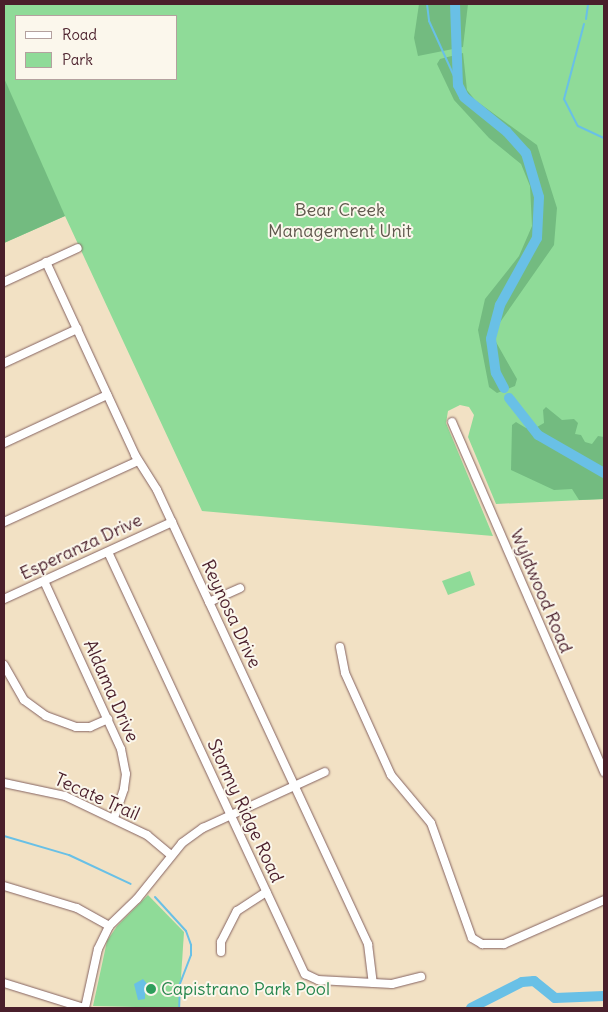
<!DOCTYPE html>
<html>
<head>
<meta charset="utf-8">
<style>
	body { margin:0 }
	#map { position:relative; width:608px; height:1012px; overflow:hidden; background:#f2e1c4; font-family:Delius,sans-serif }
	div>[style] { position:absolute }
	.green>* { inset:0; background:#8fdb98 }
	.forest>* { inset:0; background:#73bb80 }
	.water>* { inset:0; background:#69c0e6 }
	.stream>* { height:2px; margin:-1px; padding:0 1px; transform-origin:1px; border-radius:1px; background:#69c0e6 }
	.river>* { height:10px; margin:-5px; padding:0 5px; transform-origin:5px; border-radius:5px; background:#69c0e6 }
	.roads { filter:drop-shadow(0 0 1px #856361) drop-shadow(0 0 1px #856361) }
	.minor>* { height:8px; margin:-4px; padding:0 4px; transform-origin:4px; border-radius:4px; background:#fff }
	.dots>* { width:14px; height:14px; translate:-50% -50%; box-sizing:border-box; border:2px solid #fbf7ec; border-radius:50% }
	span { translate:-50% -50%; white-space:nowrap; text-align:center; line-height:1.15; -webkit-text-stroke:4px #fbf7ec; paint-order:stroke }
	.park-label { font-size:18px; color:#5f574c }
	.street-label { font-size:18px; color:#4a1f2b }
	.leisure-label { font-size:18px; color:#27864d }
	.left { translate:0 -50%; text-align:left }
	.frame { position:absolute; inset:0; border:5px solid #4a1f2b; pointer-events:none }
	.legend { position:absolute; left:15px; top:15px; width:162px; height:65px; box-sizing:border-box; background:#fbf7ec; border:1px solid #b4a19f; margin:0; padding:6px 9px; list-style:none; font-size:15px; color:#4a1f2b }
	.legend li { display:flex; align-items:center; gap:10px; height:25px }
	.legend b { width:25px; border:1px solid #b4a19f }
</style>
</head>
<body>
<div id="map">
	<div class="green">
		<i style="clip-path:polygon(evenodd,4px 4px,604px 4px,604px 499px,496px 504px,468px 437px,474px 415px,469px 407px,460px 405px,448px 411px,446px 423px,493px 536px,202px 511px,65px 216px,4px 243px,4px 4px,16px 16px,176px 16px,176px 79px,16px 79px,16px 16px)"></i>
		<i style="clip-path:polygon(470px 571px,475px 585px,448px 595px,442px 581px)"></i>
		<i style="clip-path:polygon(148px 895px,184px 932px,179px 1008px,93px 1006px,107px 941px,117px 926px)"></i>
	</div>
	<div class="forest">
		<i style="clip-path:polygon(419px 4px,468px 4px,463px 47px,418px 56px,414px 38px)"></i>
		<i style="clip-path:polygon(463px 53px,467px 90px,475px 100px,537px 145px,557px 208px,554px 245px,496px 328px,496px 342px,517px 379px,515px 386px,497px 393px,489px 387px,478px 330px,485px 299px,519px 256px,532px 226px,530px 186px,521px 164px,489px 138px,454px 100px,437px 64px,440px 59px)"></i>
		<i style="clip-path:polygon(4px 78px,65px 216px,4px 243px)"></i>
		<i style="clip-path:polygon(546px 407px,562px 420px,574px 419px,578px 423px,575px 434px,581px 435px,585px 442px,592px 444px,598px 436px,604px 437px,604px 499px,579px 500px,572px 489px,554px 490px,511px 470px,512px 425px,516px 422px,526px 428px,537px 427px,544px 423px,543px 410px)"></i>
	</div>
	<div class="water">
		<i style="clip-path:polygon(143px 979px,148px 985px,155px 987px,155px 993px,146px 991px,145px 986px,145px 999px,138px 1000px,134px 984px)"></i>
	</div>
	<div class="stream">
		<i style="left:427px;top:4px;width:17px;rotate:83deg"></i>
		<i style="left:429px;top:21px;width:70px;rotate:65.6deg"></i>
		<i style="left:586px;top:19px;width:15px;rotate:-82deg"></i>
		<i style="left:584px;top:24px;width:78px;rotate:104.9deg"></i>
		<i style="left:564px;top:99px;width:30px;rotate:63deg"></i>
		<i style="left:578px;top:126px;width:29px;rotate:25deg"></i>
		<i style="left:4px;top:836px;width:68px;rotate:16.3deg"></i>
		<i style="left:69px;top:855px;width:68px;rotate:25.1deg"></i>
		<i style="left:155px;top:897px;width:46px;rotate:47.6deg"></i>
		<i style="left:186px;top:931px;width:15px;rotate:70deg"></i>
		<i style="left:191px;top:945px;width:10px;rotate:90deg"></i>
		<i style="left:191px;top:955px;width:31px;rotate:111deg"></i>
		<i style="left:180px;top:984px;width:24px;rotate:92deg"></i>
	</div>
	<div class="river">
		<i style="left:455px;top:4px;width:81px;rotate:87.9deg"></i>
		<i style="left:458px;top:85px;width:13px;rotate:63deg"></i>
		<i style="left:464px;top:97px;width:55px;rotate:39.1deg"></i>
		<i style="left:507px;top:132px;width:28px;rotate:48deg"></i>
		<i style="left:526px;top:153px;width:46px;rotate:73.5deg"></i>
		<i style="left:539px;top:197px;width:41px;rotate:92.8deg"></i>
		<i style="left:537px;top:238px;width:77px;rotate:118.9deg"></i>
		<i style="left:500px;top:305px;width:35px;rotate:105deg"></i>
		<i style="left:491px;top:339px;width:34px;rotate:82deg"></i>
		<i style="left:496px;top:373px;width:17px;rotate:62deg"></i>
		<i style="left:509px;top:398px;width:47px;rotate:51.9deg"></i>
		<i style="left:538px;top:435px;width:76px;rotate:29.9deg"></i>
		<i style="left:471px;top:1008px;width:57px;rotate:-27deg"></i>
		<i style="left:522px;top:982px;width:12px;rotate:-5deg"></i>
		<i style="left:534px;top:981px;width:27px;rotate:39deg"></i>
		<i style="left:555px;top:998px;width:49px;rotate:-2.3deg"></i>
	</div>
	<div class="roads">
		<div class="minor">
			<i style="left:46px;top:262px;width:213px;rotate:65.2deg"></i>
			<i style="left:135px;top:455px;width:41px;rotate:57.8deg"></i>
			<i style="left:157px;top:490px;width:501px;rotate:65.07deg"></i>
			<i style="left:368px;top:944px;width:39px;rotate:83deg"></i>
			<i style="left:4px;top:282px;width:81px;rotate:-24.7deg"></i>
			<i style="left:4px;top:363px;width:81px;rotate:-25deg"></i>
			<i style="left:452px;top:422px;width:382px;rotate:66.5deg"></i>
			<i style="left:4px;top:443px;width:114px;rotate:-25deg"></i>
			<i style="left:4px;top:522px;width:147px;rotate:-24.5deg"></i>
			<i style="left:108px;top:552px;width:466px;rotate:65deg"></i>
			<i style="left:305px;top:974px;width:14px;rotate:25deg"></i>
			<i style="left:318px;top:980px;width:74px;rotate:3.1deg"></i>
			<i style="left:392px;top:984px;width:30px;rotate:-14deg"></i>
			<i style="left:44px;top:581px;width:185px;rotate:65.4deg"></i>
			<i style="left:121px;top:749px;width:25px;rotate:79deg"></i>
			<i style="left:126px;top:774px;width:15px;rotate:98deg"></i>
			<i style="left:124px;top:789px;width:31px;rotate:109deg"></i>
			<i style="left:4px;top:599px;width:185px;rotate:-24.6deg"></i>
			<i style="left:209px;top:602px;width:34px;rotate:-24deg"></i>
			<i style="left:340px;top:647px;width:26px;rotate:79deg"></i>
			<i style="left:345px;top:673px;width:112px;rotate:65.7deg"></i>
			<i style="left:391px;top:775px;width:62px;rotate:50.2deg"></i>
			<i style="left:431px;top:823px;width:122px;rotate:70.4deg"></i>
			<i style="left:472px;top:938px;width:12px;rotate:31deg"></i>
			<i style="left:482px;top:944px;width:22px"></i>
			<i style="left:504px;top:944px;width:109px;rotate:-23.7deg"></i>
			<i style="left:4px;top:665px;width:40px;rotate:60.3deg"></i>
			<i style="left:24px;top:700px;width:27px;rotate:36deg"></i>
			<i style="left:46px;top:716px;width:32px;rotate:20deg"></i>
			<i style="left:76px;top:727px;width:14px"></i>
			<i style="left:90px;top:727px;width:20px;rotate:-24deg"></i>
			<i style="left:4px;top:783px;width:62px;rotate:12deg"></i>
			<i style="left:65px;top:796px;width:91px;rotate:25.4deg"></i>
			<i style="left:147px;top:835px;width:31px;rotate:40deg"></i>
			<i style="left:4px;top:886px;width:76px;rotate:16.8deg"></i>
			<i style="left:77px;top:908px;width:37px;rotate:29deg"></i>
			<i style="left:221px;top:952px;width:10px;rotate:-90deg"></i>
			<i style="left:221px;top:942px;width:35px;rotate:-63deg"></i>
			<i style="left:237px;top:911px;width:35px;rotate:-33deg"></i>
			<i style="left:4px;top:983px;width:84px;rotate:17.4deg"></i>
			<i style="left:85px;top:1008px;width:60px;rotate:-77.6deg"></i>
			<i style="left:98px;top:949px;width:25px;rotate:-64deg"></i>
			<i style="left:109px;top:926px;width:39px;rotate:-44deg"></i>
			<i style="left:137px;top:899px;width:72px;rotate:-51.2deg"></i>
			<i style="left:182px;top:843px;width:26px;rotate:-36deg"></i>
			<i style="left:203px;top:828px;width:134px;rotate:-24.7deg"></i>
		</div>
	</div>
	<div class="dots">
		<i style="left:151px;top:989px;background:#2e9e5b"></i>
	</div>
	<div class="park-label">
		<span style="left:340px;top:221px">Bear Creek<br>Management Unit</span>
	</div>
	<div class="street-label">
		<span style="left:81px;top:547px;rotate:-25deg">Esperanza Drive</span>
		<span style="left:541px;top:591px;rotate:67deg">Wyldwood Road</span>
		<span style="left:231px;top:614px;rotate:65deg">Reynosa Drive</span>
		<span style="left:111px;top:691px;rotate:66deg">Aldama Drive</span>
		<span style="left:97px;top:797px;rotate:24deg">Tecate Trail</span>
		<span style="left:245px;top:811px;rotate:65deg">Stormy Ridge Road</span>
	</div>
	<div class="leisure-label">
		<span class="left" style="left:161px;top:989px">Capistrano Park Pool</span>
	</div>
	<div class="frame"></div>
	<ul class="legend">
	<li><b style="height:6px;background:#fff"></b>Road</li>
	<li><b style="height:14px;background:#8fdb98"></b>Park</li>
	</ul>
</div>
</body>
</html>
